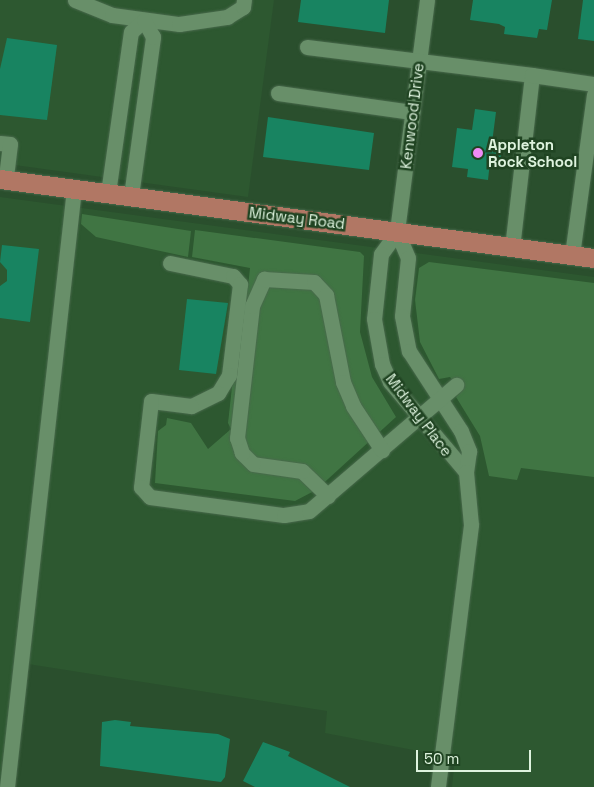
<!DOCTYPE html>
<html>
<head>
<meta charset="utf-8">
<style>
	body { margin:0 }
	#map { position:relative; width:594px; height:787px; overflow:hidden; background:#2a4f2d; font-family:"Space Grotesk",sans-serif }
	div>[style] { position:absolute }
	.built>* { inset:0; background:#2d5830 }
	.green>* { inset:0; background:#407543 }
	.building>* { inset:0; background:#188461 }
	.roads { filter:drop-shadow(0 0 1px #49694c) drop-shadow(0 0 1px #49694c) }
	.minor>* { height:15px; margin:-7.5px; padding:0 7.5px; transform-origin:7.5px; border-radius:7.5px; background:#688f69 }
	.major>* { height:19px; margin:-9.5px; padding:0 9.5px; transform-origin:9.5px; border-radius:9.5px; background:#b17764 }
	.dots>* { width:14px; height:14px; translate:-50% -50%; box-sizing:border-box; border:2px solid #204422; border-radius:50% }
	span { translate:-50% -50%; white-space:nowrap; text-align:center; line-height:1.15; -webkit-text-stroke:5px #204422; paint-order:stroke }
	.street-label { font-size:15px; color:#def3de }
	.poi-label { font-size:15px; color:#def3de; font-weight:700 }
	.left { translate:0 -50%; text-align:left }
	.scale { position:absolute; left:416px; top:750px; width:115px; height:22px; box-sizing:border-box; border:2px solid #def3de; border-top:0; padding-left:6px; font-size:15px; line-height:18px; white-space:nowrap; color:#def3de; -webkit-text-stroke:4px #204422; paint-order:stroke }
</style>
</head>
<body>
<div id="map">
	<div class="built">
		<i style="clip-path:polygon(0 0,274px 0,248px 197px,0 163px)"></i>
		<i style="clip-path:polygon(0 197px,594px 277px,594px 787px,452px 787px,455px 758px,325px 733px,327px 711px,28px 664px,0 787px)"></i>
	</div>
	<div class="green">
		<i style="clip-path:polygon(82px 214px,191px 231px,188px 257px,96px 237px,81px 224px)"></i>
		<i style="clip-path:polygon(195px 230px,360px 252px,364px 256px,360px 332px,372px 377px,396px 417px,316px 490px,295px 501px,155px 483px,158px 431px,166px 425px,167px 418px,191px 423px,208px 449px,231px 429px,228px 423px,243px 288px,248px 287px,250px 268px,192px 257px)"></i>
		<i style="clip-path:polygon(429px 262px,594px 283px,594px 477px,521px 468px,517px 480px,489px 476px,480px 436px,456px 397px,461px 391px,450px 377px,439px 379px,420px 342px,415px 300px,419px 268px)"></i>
	</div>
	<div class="building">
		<i style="clip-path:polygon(301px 0,389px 0,385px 33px,298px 22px)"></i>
		<i style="clip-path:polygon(473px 0,552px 0,547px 30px,539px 29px,537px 38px,504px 34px,505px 27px,499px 24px,470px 20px)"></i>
		<i style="clip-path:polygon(583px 0,594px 0,594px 41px,578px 39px)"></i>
		<i style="clip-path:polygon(7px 38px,57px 45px,47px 120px,0 115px,0 69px)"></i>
		<i style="clip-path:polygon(475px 109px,496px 112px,492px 143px,503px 144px,500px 163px,490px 162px,488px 180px,467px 177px,468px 169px,452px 167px,457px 128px,472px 130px)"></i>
		<i style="clip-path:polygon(268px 117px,374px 133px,369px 170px,263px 157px)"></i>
		<i style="clip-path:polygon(2px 245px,39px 249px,30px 322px,0 318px,0 286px,7px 281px,7px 270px,0 262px)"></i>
		<i style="clip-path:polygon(187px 299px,228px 303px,216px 374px,179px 370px)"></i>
		<i style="clip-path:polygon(115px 720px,131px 722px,130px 726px,218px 734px,230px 739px,225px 777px,221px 782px,100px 766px,102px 722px)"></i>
		<i style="clip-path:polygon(263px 742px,290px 752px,288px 756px,350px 787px,255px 787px,243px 781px)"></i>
	</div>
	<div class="roads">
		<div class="minor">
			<i style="left:75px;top:0;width:40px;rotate:22deg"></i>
			<i style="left:112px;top:15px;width:68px;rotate:7.7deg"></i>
			<i style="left:179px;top:24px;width:49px;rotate:-8.3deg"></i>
			<i style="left:227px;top:17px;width:19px;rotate:-32deg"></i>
			<i style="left:243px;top:7px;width:7px;rotate:-82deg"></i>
			<i style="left:427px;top:0;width:234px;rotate:97.4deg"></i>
			<i style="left:397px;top:232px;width:27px;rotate:126deg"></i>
			<i style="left:381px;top:254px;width:65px;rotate:96.1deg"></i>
			<i style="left:374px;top:319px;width:46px;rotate:79.9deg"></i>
			<i style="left:382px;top:364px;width:20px;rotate:66deg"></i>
			<i style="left:390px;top:382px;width:118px;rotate:49.8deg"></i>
			<i style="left:307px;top:47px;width:227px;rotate:7.1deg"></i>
			<i style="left:532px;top:75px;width:173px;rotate:96.6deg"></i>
			<i style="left:532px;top:75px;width:63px;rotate:8.3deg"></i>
			<i style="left:278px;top:93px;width:135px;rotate:8.1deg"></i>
			<i style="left:0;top:143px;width:10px;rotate:6deg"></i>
			<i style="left:10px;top:144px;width:35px;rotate:97deg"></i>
			<i style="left:108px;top:193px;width:163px;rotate:-81.9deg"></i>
			<i style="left:131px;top:32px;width:18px;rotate:-43deg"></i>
			<i style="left:131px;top:196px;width:161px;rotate:-82.1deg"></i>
			<i style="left:153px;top:37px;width:19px;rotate:-118deg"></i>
			<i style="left:397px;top:232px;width:28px;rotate:67deg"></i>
			<i style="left:408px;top:258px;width:58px;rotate:95.9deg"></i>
			<i style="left:402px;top:316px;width:36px;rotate:79deg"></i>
			<i style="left:409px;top:351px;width:95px;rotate:57deg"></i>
			<i style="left:461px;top:431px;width:22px;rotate:68deg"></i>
			<i style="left:469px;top:451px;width:21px;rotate:98deg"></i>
			<i style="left:466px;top:472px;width:53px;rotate:84.6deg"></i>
			<i style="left:471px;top:525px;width:264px;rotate:97.2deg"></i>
			<i style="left:572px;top:255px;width:162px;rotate:-82.2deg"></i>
			<i style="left:170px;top:263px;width:64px;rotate:11.7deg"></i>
			<i style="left:233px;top:276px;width:11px;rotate:49deg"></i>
			<i style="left:240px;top:284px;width:92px;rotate:96.9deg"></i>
			<i style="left:229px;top:375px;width:21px;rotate:121deg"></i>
			<i style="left:218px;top:393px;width:30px;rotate:154deg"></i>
			<i style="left:191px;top:406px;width:40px;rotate:-172.9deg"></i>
			<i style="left:151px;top:401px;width:87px;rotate:96.6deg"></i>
			<i style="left:141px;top:487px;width:13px;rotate:48deg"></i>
			<i style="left:150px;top:497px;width:135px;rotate:7.7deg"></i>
			<i style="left:284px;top:515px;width:25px;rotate:-9deg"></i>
			<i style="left:309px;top:511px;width:194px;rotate:-40.6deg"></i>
			<i style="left:328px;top:496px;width:36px;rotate:-136deg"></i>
			<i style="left:302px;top:471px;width:49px;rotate:-171.9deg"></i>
			<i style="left:253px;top:464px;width:16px;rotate:-135deg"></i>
			<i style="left:242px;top:453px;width:16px;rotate:-108deg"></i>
			<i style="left:237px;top:438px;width:133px;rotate:-83.5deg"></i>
			<i style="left:252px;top:306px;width:30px;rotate:-66deg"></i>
			<i style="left:264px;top:279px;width:50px;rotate:3.4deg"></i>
			<i style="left:314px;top:282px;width:18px;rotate:47deg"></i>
			<i style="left:326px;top:295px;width:89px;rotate:78.9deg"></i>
			<i style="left:343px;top:382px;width:26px;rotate:67deg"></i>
			<i style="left:353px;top:406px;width:53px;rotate:56.6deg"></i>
			<i style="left:7px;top:787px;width:602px;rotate:-83.61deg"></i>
		</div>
		<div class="major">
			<i style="left:0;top:179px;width:599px;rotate:7.58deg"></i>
		</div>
	</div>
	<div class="dots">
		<i style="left:478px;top:153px;background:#f08bf5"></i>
	</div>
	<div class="street-label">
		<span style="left:412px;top:116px;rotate:-83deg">Kenwood Drive</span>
		<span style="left:297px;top:218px;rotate:7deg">Midway Road</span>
		<span style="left:419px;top:415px;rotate:53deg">Midway Place</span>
	</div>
	<div class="poi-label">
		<span class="left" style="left:488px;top:153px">Appleton<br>Rock School</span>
	</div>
	<div class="scale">50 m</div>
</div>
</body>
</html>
